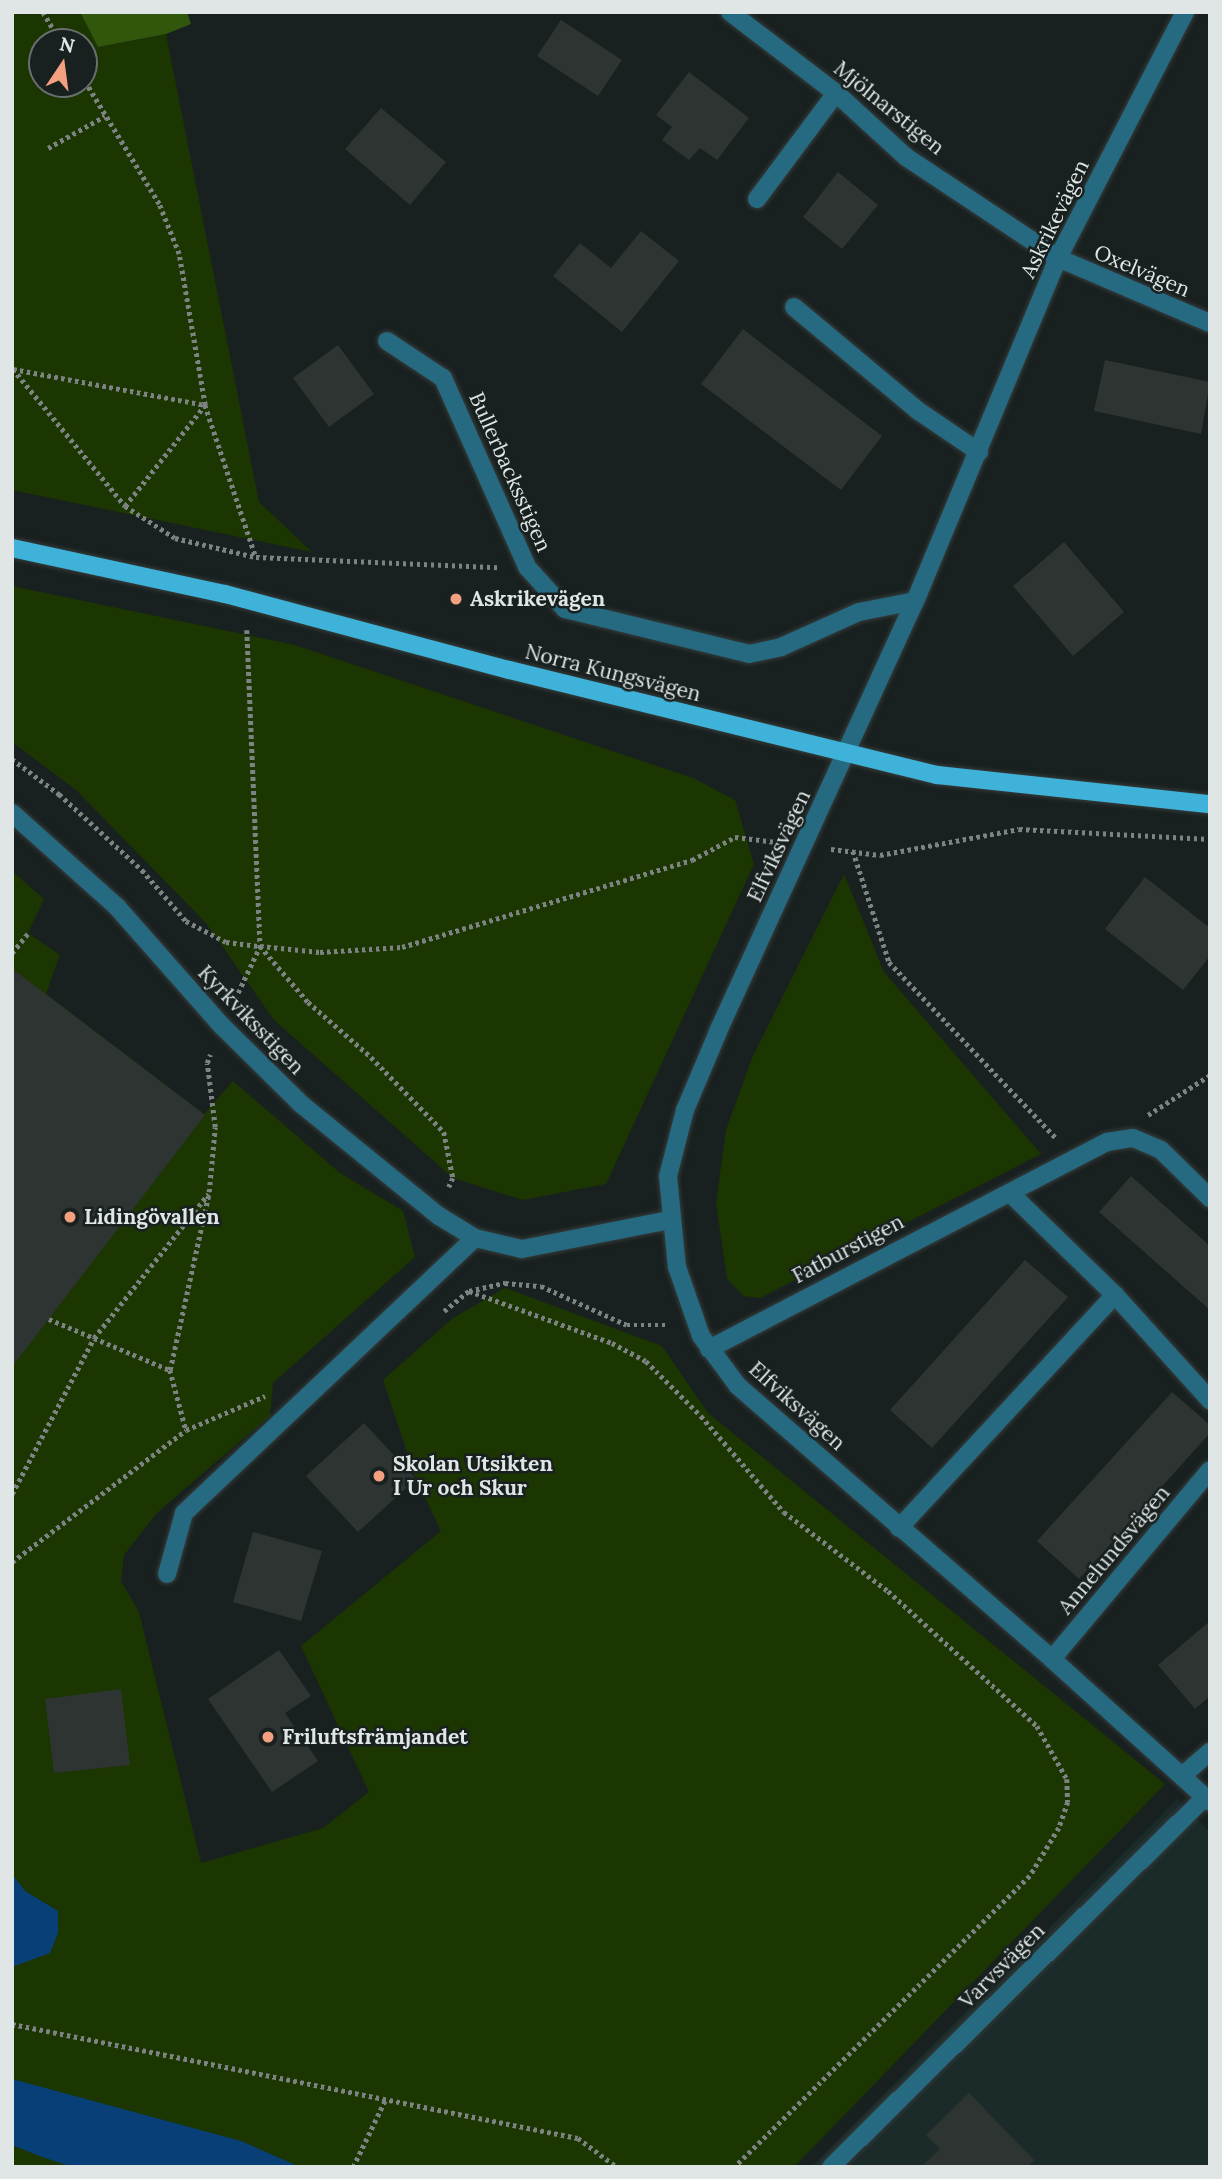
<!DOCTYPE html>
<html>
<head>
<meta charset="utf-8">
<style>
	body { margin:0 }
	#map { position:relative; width:1222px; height:2179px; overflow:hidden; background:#192020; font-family:Lora,serif }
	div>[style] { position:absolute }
	.built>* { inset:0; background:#1b2b2a }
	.green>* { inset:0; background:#1b3601 }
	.forest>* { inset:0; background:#31570c }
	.water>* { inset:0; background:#083f77 }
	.building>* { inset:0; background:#2e3431 }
	.path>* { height:4.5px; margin-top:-2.25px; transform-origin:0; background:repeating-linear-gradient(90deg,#7d8383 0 3.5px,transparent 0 7px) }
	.roads { filter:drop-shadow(0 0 2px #353c3c) drop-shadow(0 0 2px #353c3c) }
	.minor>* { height:18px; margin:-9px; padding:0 9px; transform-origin:9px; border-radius:9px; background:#256a81 }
	.major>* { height:18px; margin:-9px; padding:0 9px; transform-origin:9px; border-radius:9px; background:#3eb2d8 }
	.dots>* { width:19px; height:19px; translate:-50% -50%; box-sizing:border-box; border:4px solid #192020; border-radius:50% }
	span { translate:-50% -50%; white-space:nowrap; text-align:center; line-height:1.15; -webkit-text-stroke:5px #192020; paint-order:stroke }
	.street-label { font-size:21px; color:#e0e5e5 }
	.poi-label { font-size:21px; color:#e0e5e5; font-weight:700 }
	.left { translate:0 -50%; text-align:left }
	.frame { position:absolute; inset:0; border:14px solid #e0e5e5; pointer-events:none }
	.north { position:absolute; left:28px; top:28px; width:70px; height:70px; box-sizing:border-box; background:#192020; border:2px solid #696f6f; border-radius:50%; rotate:13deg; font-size:19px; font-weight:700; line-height:28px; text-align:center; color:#e0e5e5 }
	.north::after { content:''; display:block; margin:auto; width:24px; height:32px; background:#f2a07f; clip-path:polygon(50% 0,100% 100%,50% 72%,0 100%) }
</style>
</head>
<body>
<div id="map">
	<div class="built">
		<i style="clip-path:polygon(1177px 1799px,1210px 1832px,1210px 2167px,811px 2167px)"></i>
	</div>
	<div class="green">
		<i style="clip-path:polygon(evenodd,12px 12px,80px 12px,98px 47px,166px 34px,259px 502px,312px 552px,12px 490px,12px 12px,42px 42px,84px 42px,84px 84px,42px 84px,42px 42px)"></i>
		<i style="clip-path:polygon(12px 586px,295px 645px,693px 778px,735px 800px,754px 864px,606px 1184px,523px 1200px,453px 1178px,274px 1020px,206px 923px,76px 790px,12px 742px)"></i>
		<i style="clip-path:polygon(12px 871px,44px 899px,28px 933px,60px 955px,46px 994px,204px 1114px,233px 1081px,340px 1173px,403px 1211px,415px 1257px,273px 1383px,270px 1416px,157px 1513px,124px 1555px,121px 1581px,139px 1612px,201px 1863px,323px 1828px,369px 1792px,301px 1646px,441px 1531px,416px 1479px,383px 1380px,453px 1318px,505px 1288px,662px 1346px,708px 1413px,1165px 1784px,794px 2167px,12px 2167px)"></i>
		<i style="clip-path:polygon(844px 874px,884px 972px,1041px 1154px,760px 1298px,744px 1296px,727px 1279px,716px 1203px,726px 1130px,752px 1058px)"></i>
	</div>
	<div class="forest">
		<i style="clip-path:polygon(80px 12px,187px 12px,191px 24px,166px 34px,98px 47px)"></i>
	</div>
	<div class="water">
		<i style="clip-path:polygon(12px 1874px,25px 1891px,58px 1911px,58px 1933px,50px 1953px,12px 1967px)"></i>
		<i style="clip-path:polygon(12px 2079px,241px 2141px,300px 2167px,73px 2167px,42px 2157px,12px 2145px)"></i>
	</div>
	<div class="building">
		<i style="clip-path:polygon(561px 20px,622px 60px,598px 96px,537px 56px)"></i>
		<i style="clip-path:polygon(689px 72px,749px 118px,717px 160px,700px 148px,689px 160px,662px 140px,672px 127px,656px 115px)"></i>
		<i style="clip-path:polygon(381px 108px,446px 162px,410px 205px,345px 149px)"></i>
		<i style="clip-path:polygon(838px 172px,878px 205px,842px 249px,803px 217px)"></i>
		<i style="clip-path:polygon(641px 231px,679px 261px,622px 332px,553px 276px,580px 243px,611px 268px)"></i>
		<i style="clip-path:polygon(743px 329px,882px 436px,841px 490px,701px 384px)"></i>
		<i style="clip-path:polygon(338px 345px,374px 394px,329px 427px,293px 378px)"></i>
		<i style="clip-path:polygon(1105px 360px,1210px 382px,1201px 434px,1094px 411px)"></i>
		<i style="clip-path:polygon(1064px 542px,1124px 612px,1073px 656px,1013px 586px)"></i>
		<i style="clip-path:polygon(1145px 877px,1210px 928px,1210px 956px,1183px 990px,1105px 929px)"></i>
		<i style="clip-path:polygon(14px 970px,205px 1115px,12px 1367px,12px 972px)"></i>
		<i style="clip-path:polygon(1131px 1176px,1210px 1246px,1210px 1310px,1099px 1212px)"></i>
		<i style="clip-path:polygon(1025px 1260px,1068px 1297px,932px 1448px,890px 1410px)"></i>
		<i style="clip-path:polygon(1172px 1392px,1210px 1425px,1210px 1433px,1079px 1579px,1037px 1541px)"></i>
		<i style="clip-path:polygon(364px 1423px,416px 1479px,358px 1532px,306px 1476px)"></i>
		<i style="clip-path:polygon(253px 1532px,322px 1551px,301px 1621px,233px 1602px)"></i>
		<i style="clip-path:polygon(1210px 1621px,1210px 1696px,1195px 1709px,1158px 1665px)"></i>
		<i style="clip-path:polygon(279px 1650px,311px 1696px,285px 1713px,318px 1761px,272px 1792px,208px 1699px)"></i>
		<i style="clip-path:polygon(121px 1689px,130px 1765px,54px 1773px,45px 1699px)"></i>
		<i style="clip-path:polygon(969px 2093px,1034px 2160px,1028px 2167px,921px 2167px,940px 2149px,926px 2135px)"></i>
	</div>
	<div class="path">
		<i style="left:43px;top:12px;width:35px;rotate:59deg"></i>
		<i style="left:48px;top:148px;width:65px;rotate:-29.3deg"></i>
		<i style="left:13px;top:369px;width:177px;rotate:50.7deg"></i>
		<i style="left:125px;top:506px;width:129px;rotate:-51.6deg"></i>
		<i style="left:205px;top:405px;width:153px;rotate:-99.8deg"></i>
		<i style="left:179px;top:254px;width:54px;rotate:-111.8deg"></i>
		<i style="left:159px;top:204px;width:145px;rotate:-121.2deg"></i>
		<i style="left:13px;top:369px;width:195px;rotate:10.6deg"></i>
		<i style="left:205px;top:405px;width:160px;rotate:71.5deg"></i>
		<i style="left:125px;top:506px;width:59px;rotate:32.6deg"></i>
		<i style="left:175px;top:538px;width:83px;rotate:13.2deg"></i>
		<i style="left:256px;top:557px;width:242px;rotate:2.4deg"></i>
		<i style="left:247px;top:630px;width:316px;rotate:87.6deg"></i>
		<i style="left:260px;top:946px;width:60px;rotate:5.7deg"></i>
		<i style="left:320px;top:952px;width:82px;rotate:-3.5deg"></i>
		<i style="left:402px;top:947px;width:303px;rotate:-16.7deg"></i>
		<i style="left:692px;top:860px;width:49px;rotate:-28.1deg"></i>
		<i style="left:735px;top:837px;width:39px;rotate:7deg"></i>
		<i style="left:12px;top:759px;width:59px;rotate:36.7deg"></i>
		<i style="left:59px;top:794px;width:113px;rotate:42.5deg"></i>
		<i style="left:142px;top:870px;width:67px;rotate:49.2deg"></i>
		<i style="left:186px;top:921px;width:45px;rotate:27.7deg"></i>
		<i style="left:226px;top:942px;width:34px;rotate:7deg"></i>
		<i style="left:260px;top:946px;width:74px;rotate:49.4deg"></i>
		<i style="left:308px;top:1002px;width:84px;rotate:41.1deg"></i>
		<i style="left:371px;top:1057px;width:105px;rotate:45.8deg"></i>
		<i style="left:444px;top:1132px;width:47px;rotate:78.9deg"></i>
		<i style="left:453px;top:1178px;width:10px;rotate:114deg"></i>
		<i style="left:831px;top:849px;width:49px;rotate:7deg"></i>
		<i style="left:880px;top:855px;width:141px;rotate:-10.6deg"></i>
		<i style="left:1019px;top:829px;width:191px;rotate:3deg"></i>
		<i style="left:853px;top:851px;width:117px;rotate:72deg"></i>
		<i style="left:889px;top:962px;width:243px;rotate:46.5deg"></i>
		<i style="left:12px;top:953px;width:26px;rotate:-51deg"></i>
		<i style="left:235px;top:999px;width:59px;rotate:-64.7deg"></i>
		<i style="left:1148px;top:1115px;width:74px;rotate:-32.8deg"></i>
		<i style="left:469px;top:1291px;width:152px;rotate:20deg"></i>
		<i style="left:612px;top:1343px;width:38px;rotate:28deg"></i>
		<i style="left:646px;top:1361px;width:78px;rotate:45deg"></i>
		<i style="left:701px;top:1416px;width:127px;rotate:49.2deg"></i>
		<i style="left:784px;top:1512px;width:131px;rotate:37.2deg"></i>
		<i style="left:888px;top:1591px;width:201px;rotate:42.2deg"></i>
		<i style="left:1037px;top:1726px;width:61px;rotate:60.5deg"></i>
		<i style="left:1067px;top:1779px;width:23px;rotate:88deg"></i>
		<i style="left:1068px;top:1802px;width:28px;rotate:109deg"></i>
		<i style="left:1059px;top:1828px;width:56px;rotate:121.1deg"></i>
		<i style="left:1030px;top:1876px;width:414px;rotate:135.4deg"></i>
		<i style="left:444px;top:1311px;width:32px;rotate:-39deg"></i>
		<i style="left:469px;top:1291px;width:37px;rotate:-13deg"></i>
		<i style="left:505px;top:1283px;width:36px;rotate:5deg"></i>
		<i style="left:541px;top:1286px;width:94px;rotate:24.4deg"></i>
		<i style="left:627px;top:1325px;width:40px"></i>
		<i style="left:49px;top:1319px;width:131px;rotate:22.9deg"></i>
		<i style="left:170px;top:1370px;width:62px;rotate:75.1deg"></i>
		<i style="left:170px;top:1370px;width:182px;rotate:-77.6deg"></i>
		<i style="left:209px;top:1192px;width:65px;rotate:-84.7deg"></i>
		<i style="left:215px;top:1127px;width:64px;rotate:-97.1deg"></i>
		<i style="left:207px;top:1063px;width:9px;rotate:-69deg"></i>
		<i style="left:12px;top:1494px;width:176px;rotate:-62.3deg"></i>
		<i style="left:94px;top:1338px;width:184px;rotate:-51.6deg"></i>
		<i style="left:12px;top:1562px;width:218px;rotate:-37.2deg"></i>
		<i style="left:186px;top:1430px;width:86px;rotate:-23.3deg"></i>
		<i style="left:12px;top:2024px;width:577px;rotate:11.39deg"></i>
		<i style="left:578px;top:2138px;width:49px;rotate:36.6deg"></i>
		<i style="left:353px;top:2167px;width:76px;rotate:-64.4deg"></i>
	</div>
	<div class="roads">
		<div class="minor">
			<i style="left:730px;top:12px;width:133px;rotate:37.4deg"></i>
			<i style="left:836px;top:93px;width:95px;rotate:42.4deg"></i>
			<i style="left:906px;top:157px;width:182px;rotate:33.6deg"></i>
			<i style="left:1058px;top:258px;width:165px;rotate:23.2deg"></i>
			<i style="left:1185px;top:12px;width:277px;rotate:117.3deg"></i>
			<i style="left:1058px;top:258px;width:372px;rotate:112.6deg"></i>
			<i style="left:915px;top:601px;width:474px;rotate:114.6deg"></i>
			<i style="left:718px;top:1032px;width:85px;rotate:112.9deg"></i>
			<i style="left:685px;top:1110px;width:68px;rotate:104.4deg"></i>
			<i style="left:668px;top:1176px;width:91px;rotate:84.4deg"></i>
			<i style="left:677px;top:1267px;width:73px;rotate:70.8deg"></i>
			<i style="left:701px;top:1336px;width:62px;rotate:53.5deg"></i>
			<i style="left:738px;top:1386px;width:416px;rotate:41deg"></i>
			<i style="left:1052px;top:1659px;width:213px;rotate:42.1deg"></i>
			<i style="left:757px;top:199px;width:132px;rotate:-53.3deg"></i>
			<i style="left:794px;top:307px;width:160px;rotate:39.9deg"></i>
			<i style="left:917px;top:410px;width:75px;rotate:34.1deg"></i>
			<i style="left:387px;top:341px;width:67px;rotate:33.5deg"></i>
			<i style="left:443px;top:378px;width:207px;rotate:66deg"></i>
			<i style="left:527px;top:567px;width:57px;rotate:47.9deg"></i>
			<i style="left:565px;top:609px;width:189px;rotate:13.7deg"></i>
			<i style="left:749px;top:654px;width:33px;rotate:-12deg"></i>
			<i style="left:781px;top:647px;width:85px;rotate:-24.2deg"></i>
			<i style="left:859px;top:612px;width:57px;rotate:-11.1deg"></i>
			<i style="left:12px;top:813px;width:141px;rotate:41.8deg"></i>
			<i style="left:117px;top:907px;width:159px;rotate:48.6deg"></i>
			<i style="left:222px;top:1026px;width:111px;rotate:44.6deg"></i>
			<i style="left:301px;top:1104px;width:178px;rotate:39.1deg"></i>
			<i style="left:439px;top:1216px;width:42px;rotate:31.4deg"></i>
			<i style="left:475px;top:1238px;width:48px;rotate:13.2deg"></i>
			<i style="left:522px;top:1249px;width:151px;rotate:-11.1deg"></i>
			<i style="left:1010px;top:1193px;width:146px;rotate:44.2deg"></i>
			<i style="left:709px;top:1349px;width:449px;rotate:-27.5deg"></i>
			<i style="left:1107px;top:1142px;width:26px;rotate:-9deg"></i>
			<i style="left:1133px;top:1138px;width:30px;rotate:23deg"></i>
			<i style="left:1161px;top:1150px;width:69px;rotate:44.4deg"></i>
			<i style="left:899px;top:1528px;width:318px;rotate:-47.2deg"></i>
			<i style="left:1115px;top:1295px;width:142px;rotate:47.9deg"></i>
			<i style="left:167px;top:1574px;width:63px;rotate:-74.4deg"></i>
			<i style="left:184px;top:1513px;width:400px;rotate:-43.4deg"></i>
			<i style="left:1052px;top:1659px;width:246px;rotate:-50.1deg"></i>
			<i style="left:1182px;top:1776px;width:37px;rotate:-41deg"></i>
			<i style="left:831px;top:2167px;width:526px;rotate:-44.69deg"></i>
		</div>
		<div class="major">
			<i style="left:12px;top:548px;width:218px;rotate:12.2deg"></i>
			<i style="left:225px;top:594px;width:294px;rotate:15deg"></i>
			<i style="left:509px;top:670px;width:441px;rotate:13.8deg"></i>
			<i style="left:937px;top:775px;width:275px;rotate:6.1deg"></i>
		</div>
	</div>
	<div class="dots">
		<i style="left:456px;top:599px;background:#f2a07f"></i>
		<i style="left:70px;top:1217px;background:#f2a07f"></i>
		<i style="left:379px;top:1476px;background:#f2a07f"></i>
		<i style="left:268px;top:1737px;background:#f2a07f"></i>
	</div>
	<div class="street-label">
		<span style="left:889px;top:108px;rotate:39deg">Mjölnarstigen</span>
		<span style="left:1055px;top:219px;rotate:-64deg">Askrikevägen</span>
		<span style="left:1142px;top:271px;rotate:23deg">Oxelvägen</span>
		<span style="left:510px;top:472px;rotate:66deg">Bullerbacksstigen</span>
		<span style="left:613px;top:673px;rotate:14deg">Norra Kungsvägen</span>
		<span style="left:779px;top:846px;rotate:-65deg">Elfviksvägen</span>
		<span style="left:251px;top:1020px;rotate:46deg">Kyrkviksstigen</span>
		<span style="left:848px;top:1249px;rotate:-28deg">Fatburstigen</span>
		<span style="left:797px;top:1406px;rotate:42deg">Elfviksvägen</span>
		<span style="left:1114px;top:1550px;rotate:-50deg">Annelundsvägen</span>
		<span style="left:1002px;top:1966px;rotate:-45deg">Varvsvägen</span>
	</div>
	<div class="poi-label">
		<span class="left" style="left:470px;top:599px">Askrikevägen</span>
		<span class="left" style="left:84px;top:1217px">Lidingövallen</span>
		<span class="left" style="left:393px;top:1476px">Skolan Utsikten<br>I Ur och Skur</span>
		<span class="left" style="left:282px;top:1737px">Friluftsfrämjandet</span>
	</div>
	<div class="frame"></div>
	<div class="north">N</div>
</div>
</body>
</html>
